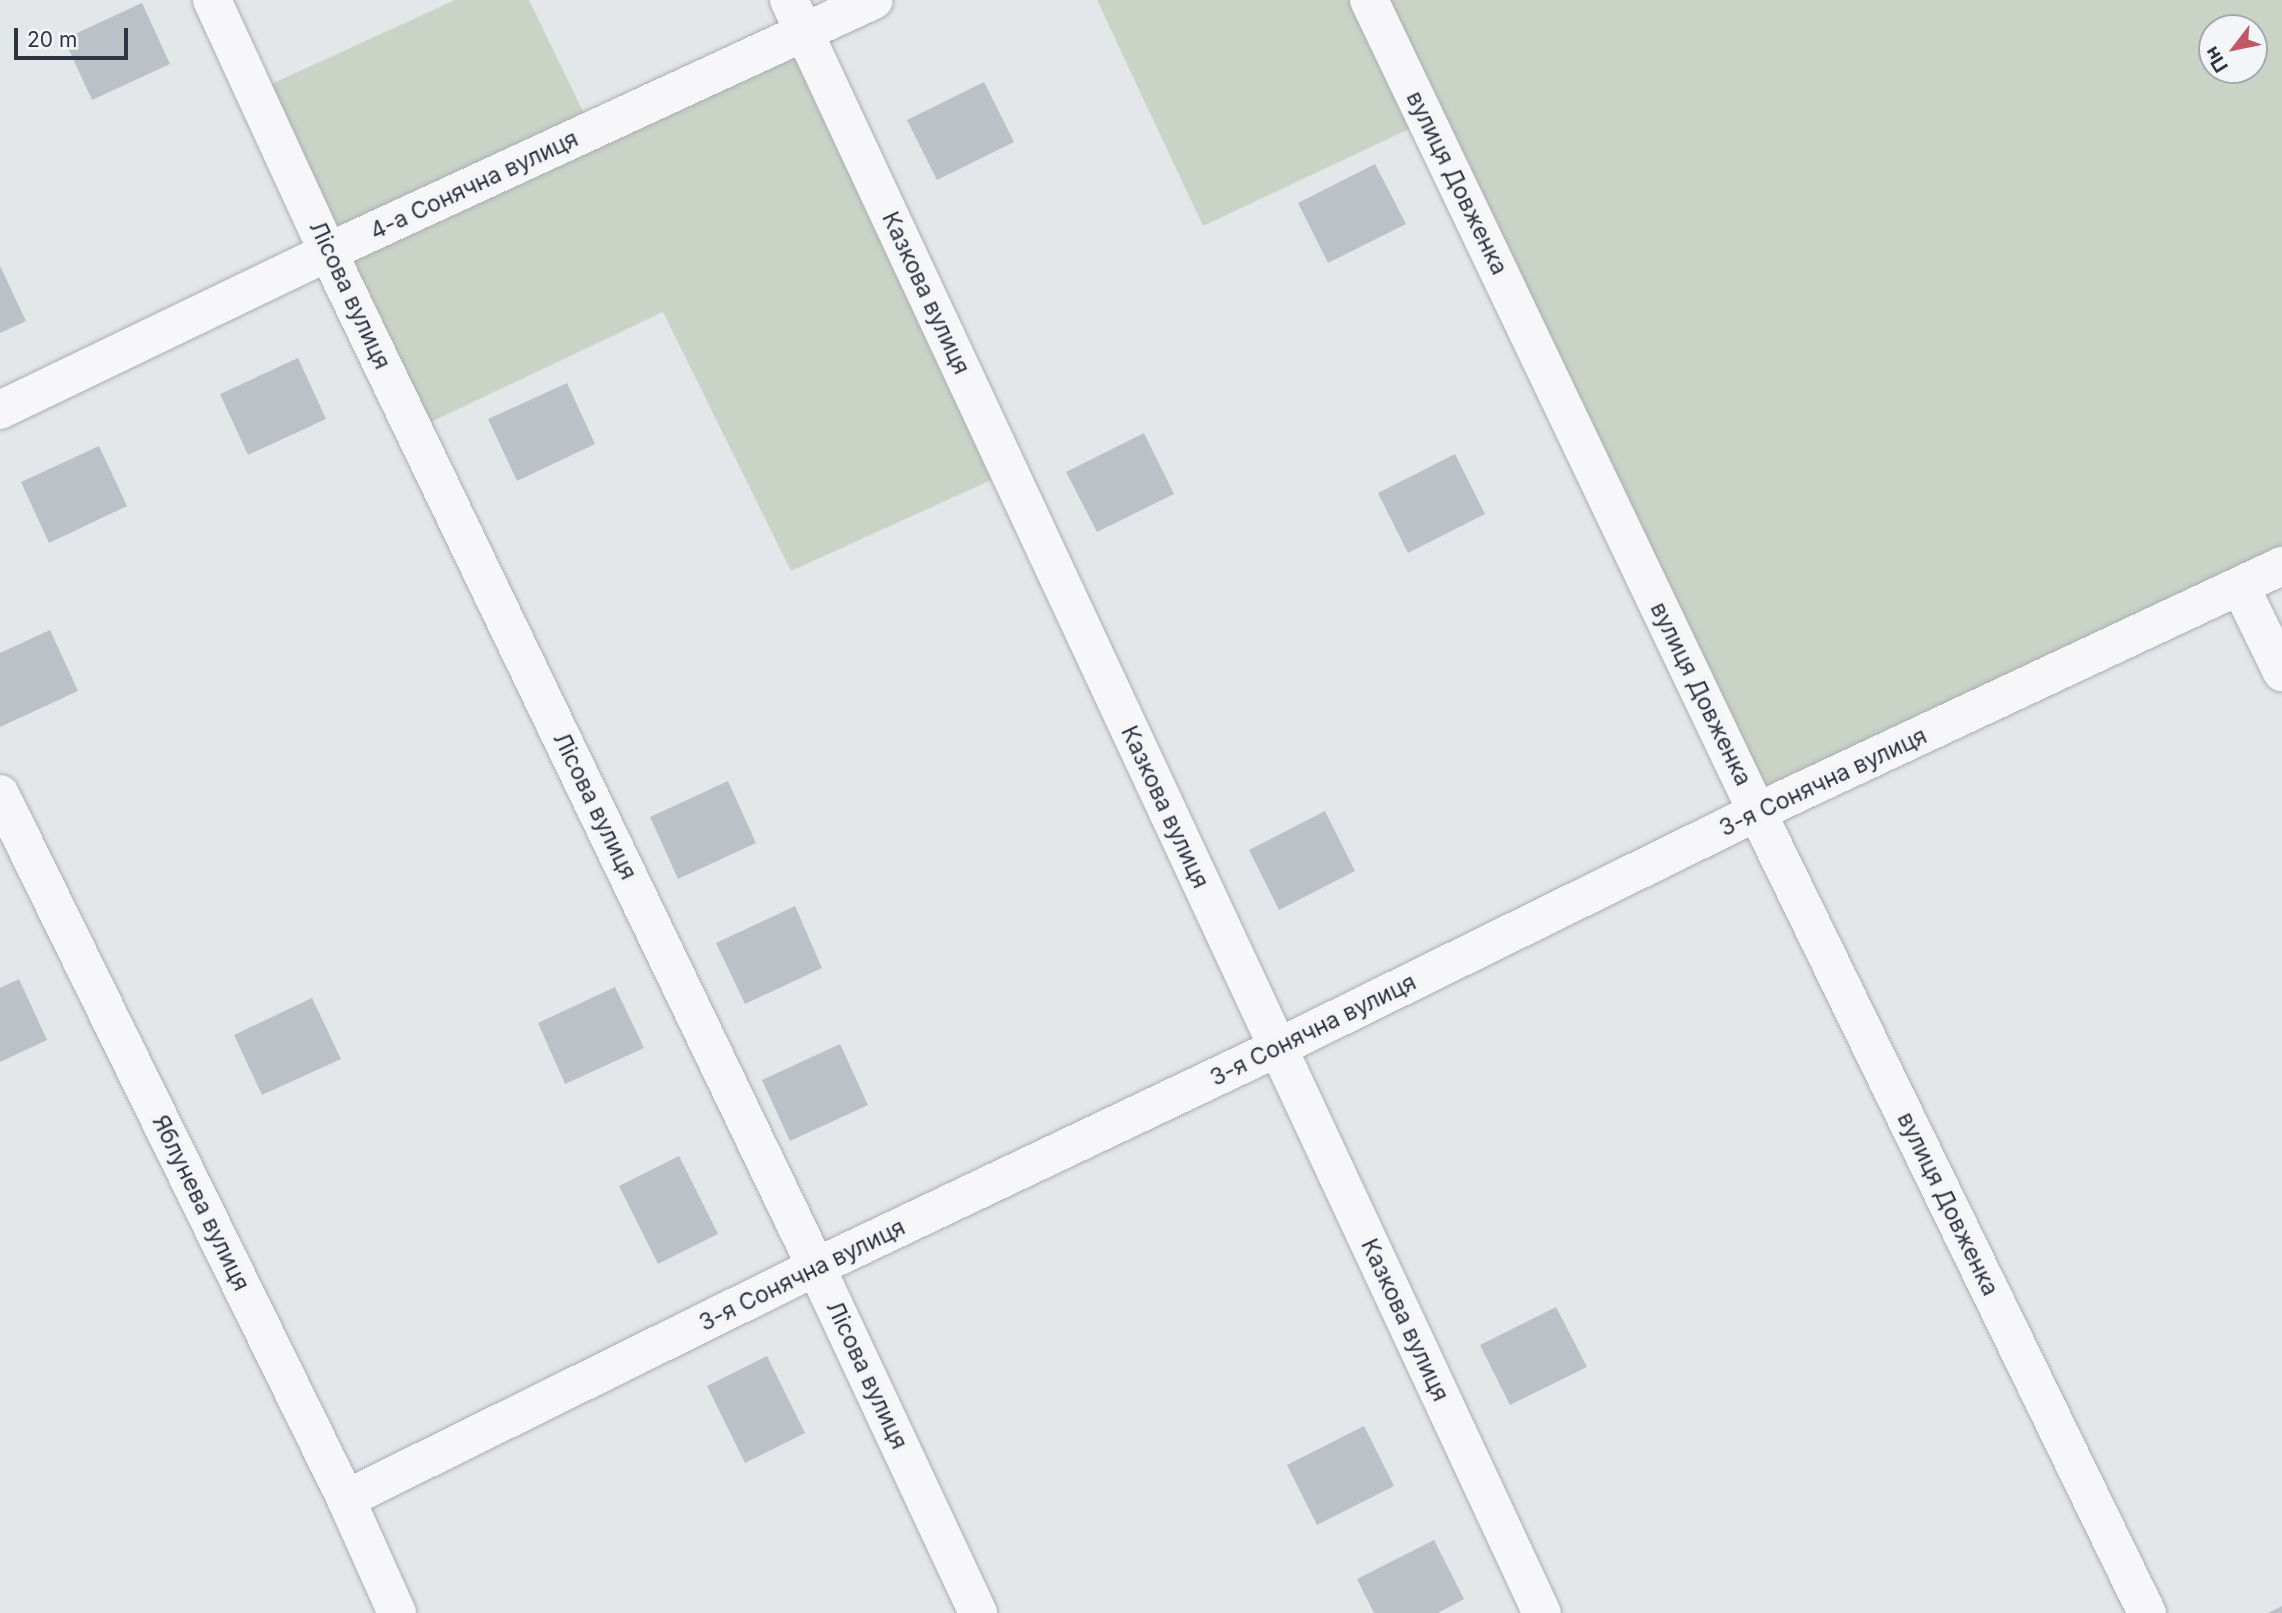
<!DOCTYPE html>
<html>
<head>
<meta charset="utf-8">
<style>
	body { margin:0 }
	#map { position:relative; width:2282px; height:1613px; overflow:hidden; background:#e4e7ea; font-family:Inter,sans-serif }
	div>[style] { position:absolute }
	.green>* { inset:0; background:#c9d3c6 }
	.building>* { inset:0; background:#bcc0c7 }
	.roads { filter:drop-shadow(0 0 2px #aaaeb4) drop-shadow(0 0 2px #aaaeb4) }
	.minor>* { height:38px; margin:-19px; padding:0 19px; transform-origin:19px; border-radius:19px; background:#f7f7f9 }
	span { translate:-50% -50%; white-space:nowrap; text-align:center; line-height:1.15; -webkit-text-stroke:7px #f4f5f8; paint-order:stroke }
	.street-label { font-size:23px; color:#2e3441 }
	.north { position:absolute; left:2198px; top:14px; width:70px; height:70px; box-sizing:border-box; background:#f4f5f8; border:2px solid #a5a8af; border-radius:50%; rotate:238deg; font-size:19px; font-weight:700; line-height:28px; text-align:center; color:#2e3441 }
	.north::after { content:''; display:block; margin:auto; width:24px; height:32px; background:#c05965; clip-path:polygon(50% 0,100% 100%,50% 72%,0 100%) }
	.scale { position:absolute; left:14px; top:28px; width:114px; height:32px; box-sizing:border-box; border:4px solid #2e3441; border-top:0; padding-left:9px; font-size:21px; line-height:24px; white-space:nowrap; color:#2e3441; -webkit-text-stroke:5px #f4f5f8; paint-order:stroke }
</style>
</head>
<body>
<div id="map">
	<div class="green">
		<i style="clip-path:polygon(455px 0,529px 0,592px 130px,805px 33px,1009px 472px,791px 571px,663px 312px,414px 430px,254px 92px)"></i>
		<i style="clip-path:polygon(evenodd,1097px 0,2282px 0,2282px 565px,1757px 812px,1426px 121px,1203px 226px,1097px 0,2212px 28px,2254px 28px,2254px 70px,2212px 70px,2212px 28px)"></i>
	</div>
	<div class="building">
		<i style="clip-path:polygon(142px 3px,170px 64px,92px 100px,64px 39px)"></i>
		<i style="clip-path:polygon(984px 82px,1014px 142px,937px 180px,907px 120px)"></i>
		<i style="clip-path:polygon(1375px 164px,1406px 224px,1328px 263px,1298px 203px)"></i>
		<i style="clip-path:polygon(0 266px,26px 321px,0 333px)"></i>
		<i style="clip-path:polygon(298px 358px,326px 419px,248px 455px,220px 394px)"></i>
		<i style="clip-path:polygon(567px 383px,595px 444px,517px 481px,488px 419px)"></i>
		<i style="clip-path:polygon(1144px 433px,1174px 494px,1097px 532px,1066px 472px)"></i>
		<i style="clip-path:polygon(99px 446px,127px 506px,49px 543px,21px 482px)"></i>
		<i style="clip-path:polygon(1455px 454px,1485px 514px,1408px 553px,1378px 493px)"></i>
		<i style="clip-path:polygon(50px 630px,78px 691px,0 727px,0 653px)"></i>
		<i style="clip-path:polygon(728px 781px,756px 843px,678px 879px,650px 817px)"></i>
		<i style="clip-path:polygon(1325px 811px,1355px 871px,1279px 910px,1249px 850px)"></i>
		<i style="clip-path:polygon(795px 906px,822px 968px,745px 1004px,716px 943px)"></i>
		<i style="clip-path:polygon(19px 979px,47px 1040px,0 1062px,0 988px)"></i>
		<i style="clip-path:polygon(615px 987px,644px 1048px,565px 1084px,538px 1023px)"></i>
		<i style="clip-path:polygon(312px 998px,341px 1059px,262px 1095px,234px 1035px)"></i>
		<i style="clip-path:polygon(840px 1044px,868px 1105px,790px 1141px,762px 1080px)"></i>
		<i style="clip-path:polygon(679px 1156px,718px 1234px,658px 1264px,619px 1186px)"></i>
		<i style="clip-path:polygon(1556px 1307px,1587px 1367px,1510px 1405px,1480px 1345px)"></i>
		<i style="clip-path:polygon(767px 1356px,805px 1433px,745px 1463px,707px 1386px)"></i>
		<i style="clip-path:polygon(1364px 1426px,1394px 1486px,1317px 1525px,1287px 1465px)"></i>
		<i style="clip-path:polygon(1434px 1540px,1464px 1599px,1438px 1613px,1374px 1613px,1357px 1579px)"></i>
		<i style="clip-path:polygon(2282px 1606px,2282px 1613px,2268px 1613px)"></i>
	</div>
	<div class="roads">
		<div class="minor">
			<i style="left:212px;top:0;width:277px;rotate:65.3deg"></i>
			<i style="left:328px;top:252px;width:1126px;rotate:64.32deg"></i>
			<i style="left:816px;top:1267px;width:382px;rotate:64.9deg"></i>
			<i style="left:789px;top:0;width:1780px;rotate:64.98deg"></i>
			<i style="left:1369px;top:0;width:900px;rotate:64.46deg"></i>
			<i style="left:1757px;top:812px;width:891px;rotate:64.04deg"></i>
			<i style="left:0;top:410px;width:364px;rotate:-25.7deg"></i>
			<i style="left:328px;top:252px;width:601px;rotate:-24.78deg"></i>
			<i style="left:2240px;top:586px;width:96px;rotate:64deg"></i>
			<i style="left:0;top:794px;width:785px;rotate:63.86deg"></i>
			<i style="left:346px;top:1499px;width:125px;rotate:65.9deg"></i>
			<i style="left:346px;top:1499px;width:524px;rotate:-26.27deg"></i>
			<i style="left:816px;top:1267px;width:510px;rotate:-25.41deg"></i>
			<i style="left:1277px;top:1048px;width:535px;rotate:-26.18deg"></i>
			<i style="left:1757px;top:812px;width:580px;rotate:-25.11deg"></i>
		</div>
	</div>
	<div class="street-label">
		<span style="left:1457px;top:183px;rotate:64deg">вулиця Довженка</span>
		<span style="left:474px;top:185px;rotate:-25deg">4-а Сонячна вулиця</span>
		<span style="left:926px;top:293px;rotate:65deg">Казкова вулиця</span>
		<span style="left:350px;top:295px;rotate:65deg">Лісова вулиця</span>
		<span style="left:1701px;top:694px;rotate:64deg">вулиця Довженка</span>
		<span style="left:1823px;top:782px;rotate:-25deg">3-я Сонячна вулиця</span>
		<span style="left:595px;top:806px;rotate:64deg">Лісова вулиця</span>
		<span style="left:1165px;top:807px;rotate:65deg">Казкова вулиця</span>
		<span style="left:1313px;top:1030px;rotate:-26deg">3-я Сонячна вулиця</span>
		<span style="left:201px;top:1203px;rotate:64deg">Яблунева вулиця</span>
		<span style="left:1948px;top:1204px;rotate:64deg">вулиця Довженка</span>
		<span style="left:802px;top:1275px;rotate:-26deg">3-я Сонячна вулиця</span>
		<span style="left:1405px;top:1320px;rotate:65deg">Казкова вулиця</span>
		<span style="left:867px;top:1375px;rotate:65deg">Лісова вулиця</span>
	</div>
	<div class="north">Пн</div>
	<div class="scale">20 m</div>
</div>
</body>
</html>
